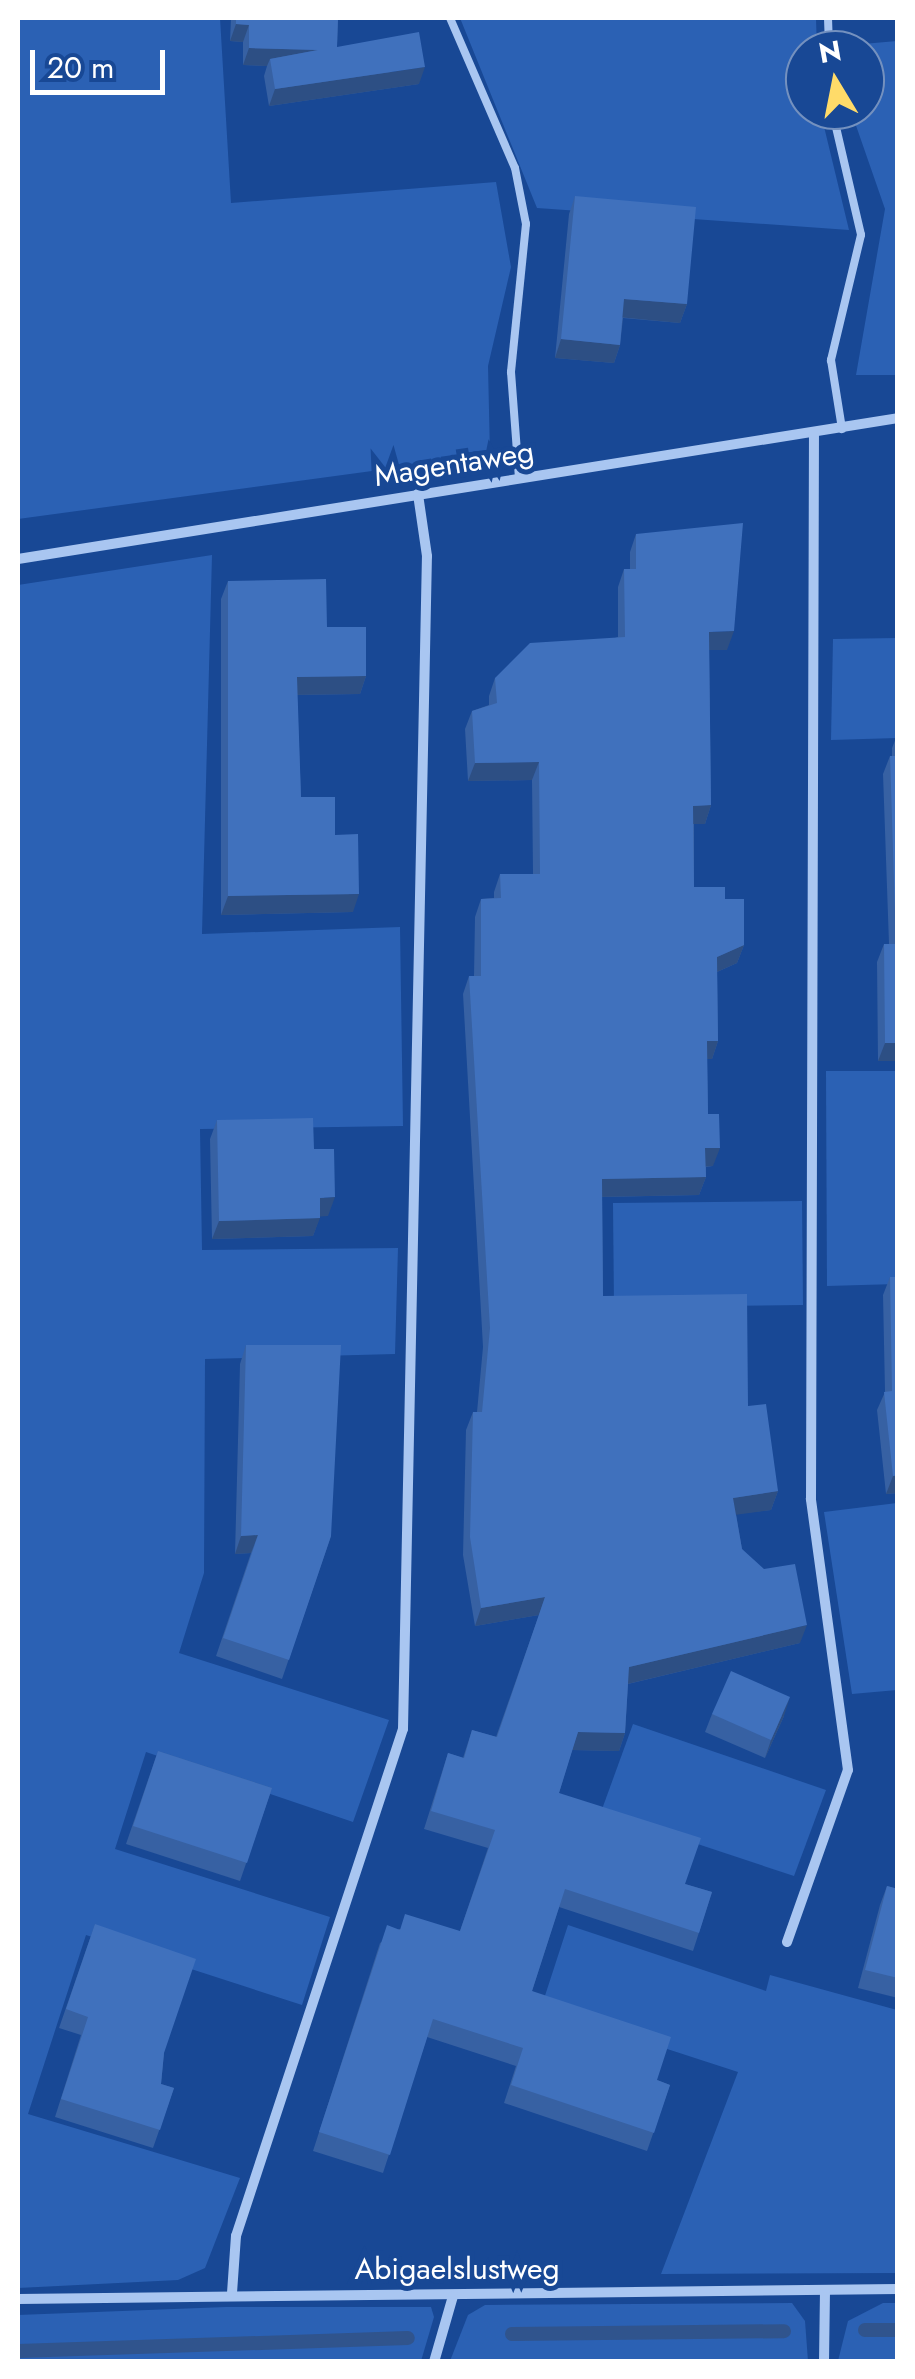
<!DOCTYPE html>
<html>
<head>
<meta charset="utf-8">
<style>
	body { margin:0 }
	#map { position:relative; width:915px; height:2379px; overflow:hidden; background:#184895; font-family:Jost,sans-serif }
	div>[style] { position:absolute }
	.green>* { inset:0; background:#2b61b4 }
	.stream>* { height:14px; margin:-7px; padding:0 7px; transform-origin:7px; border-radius:7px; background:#30548d }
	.service>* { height:8px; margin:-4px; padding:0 4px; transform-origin:4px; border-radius:4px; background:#a9c6f1 }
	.minor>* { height:10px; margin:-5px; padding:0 5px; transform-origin:5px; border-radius:5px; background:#a9c6f1 }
	.wall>* { inset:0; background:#3761a3 }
	.shaded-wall>* { inset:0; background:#2d4f84 }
	.building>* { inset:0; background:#4071bd }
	span { translate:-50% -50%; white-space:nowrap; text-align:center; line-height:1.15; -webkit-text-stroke:10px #184895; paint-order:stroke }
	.street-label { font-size:30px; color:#fff }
	.frame { position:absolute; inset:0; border:20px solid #fff; pointer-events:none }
	.north { position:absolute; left:785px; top:30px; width:100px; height:100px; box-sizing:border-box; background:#184895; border:2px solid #7491bf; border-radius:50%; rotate:350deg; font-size:28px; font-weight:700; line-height:40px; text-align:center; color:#fff }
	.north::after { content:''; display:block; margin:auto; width:35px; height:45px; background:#ffdb69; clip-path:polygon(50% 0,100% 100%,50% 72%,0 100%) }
	.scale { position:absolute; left:30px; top:50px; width:135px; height:45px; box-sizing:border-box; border:5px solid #fff; border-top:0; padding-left:12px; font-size:30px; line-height:35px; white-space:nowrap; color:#fff; -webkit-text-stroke:8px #184895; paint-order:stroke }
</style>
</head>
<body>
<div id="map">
	<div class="green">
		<i style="clip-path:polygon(18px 18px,220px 18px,231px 203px,496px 182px,511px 267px,488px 366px,490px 455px,18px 519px)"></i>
		<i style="clip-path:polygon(460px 18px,816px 18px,817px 50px,805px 50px,805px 110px,820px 110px,849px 230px,537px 208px)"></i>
		<i style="clip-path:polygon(897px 41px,897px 375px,856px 375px,885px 209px,852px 114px,865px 110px,865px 50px,851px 45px)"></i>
		<i style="clip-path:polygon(212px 555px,202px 934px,400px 927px,403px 1126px,200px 1129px,202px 1250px,398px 1248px,395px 1354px,205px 1359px,204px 1573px,179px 1653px,389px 1720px,353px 1822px,146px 1752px,115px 1849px,330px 1917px,302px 2005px,86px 1935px,28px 2114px,240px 2178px,205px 2268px,178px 2280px,18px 2288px,18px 585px)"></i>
		<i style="clip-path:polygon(897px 638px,897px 738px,831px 740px,833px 639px)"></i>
		<i style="clip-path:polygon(826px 1071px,897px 1071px,897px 1284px,827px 1286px)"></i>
		<i style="clip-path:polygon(802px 1201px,803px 1305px,614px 1307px,613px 1203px)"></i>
		<i style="clip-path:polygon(897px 1503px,897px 1690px,852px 1694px,824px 1512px)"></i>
		<i style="clip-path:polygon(633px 1724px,826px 1790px,794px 1876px,601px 1812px)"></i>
		<i style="clip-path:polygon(568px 1925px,766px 1991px,770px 1975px,897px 2010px,897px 2273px,661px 2274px,738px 2072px,541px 2008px)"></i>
		<i style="clip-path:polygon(792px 2303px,805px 2321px,808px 2361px,450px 2361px,468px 2315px,485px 2305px)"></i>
		<i style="clip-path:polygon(883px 2303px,897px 2303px,897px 2361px,838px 2361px,848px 2321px)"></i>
		<i style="clip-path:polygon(226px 2307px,431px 2307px,434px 2317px,421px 2361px,18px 2361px,18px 2315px)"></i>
	</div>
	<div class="stream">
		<i style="left:865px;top:2330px;width:33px"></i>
		<i style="left:512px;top:2334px;width:272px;rotate:-0.6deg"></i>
		<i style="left:18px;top:2351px;width:390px;rotate:-1.9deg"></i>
	</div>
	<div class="service">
		<i style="left:450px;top:18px;width:163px;rotate:66.6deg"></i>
		<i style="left:515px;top:168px;width:57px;rotate:78.9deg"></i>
		<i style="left:526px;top:224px;width:149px;rotate:95.8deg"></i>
		<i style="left:511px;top:372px;width:107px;rotate:85.7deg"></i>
		<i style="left:828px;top:18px;width:32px;rotate:88deg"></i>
		<i style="left:832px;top:110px;width:128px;rotate:76.9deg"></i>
		<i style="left:861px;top:235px;width:129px;rotate:103.5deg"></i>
		<i style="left:831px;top:360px;width:70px;rotate:80.9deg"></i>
	</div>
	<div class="minor">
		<i style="left:18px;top:559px;width:891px;rotate:-9.1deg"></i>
		<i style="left:787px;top:1942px;width:182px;rotate:-70.5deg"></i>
		<i style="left:848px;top:1770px;width:274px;rotate:-97.8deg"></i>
		<i style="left:811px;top:1499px;width:1065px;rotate:-89.84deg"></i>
		<i style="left:232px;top:2293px;width:57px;rotate:-86deg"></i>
		<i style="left:236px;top:2236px;width:534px;rotate:-71.77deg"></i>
		<i style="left:403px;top:1729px;width:1173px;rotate:-88.83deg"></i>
		<i style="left:427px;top:556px;width:63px;rotate:-98.3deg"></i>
		<i style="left:18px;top:2299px;width:880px;rotate:-0.65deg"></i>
		<i style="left:434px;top:2362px;width:69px;rotate:-73.9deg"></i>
		<i style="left:824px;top:2362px;width:72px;rotate:-89.2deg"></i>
	</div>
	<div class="wall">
		<i style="clip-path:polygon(231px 18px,338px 18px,337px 47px,419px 84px,269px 106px,264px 76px,267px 66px,243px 65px,243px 42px,230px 41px)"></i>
		<i style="clip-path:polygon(575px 196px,687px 304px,680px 323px,623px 318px,620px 345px,614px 363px,555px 358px,569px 214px)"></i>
		<i style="clip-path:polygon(636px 534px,727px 650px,709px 650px,711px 805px,705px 824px,694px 824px,694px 887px,725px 899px,744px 945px,737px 963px,717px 972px,718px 1041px,712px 1059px,707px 1059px,708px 1114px,713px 1166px,706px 1167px,706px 1177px,699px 1195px,602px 1197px,603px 1296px,748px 1406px,778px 1491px,771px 1510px,736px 1514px,742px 1549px,800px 1643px,628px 1684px,625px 1733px,619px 1751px,572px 1750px,559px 1793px,685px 1884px,712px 1892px,693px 1951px,559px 1907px,532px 1991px,657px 2080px,670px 2085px,647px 2151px,504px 2103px,516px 2066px,427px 2037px,383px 2173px,313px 2151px,380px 1943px,399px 1929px,460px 1931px,488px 1848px,424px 1829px,448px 1753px,463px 1758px,472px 1730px,496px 1737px,539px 1615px,475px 1626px,463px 1555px,466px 1430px,473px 1412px,477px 1412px,483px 1347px,463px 994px,469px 976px,474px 976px,475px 917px,481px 899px,494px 898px,494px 892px,500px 874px,533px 874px,532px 780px,468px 781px,465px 729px,472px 711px,489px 705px,489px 696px,495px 678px,618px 637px,618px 587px,624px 569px,630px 569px,630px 552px)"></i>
		<i style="clip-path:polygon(228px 581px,366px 676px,360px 694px,297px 695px,301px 797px,335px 835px,353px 912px,221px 915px,221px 599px)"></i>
		<i style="clip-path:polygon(898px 733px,898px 1061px,878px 1061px,877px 962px,884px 944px,889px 944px,883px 774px,890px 756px,892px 756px,892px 748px)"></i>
		<i style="clip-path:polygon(217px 1120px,314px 1149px,328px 1216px,320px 1216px,313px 1236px,212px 1239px,210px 1139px)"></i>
		<i style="clip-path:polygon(890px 1277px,898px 1277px,898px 1493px,886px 1494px,877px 1410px,885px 1392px,883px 1295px)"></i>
		<i style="clip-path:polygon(246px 1345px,331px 1536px,282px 1679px,216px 1656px,251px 1553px,235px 1554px,240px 1364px)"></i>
		<i style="clip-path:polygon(712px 1714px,784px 1716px,765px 1758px,705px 1732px)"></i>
		<i style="clip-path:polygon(158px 1751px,272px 1788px,240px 1881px,126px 1844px)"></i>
		<i style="clip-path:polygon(887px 1886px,898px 1889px,898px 1998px,858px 1988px,880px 1905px)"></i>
		<i style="clip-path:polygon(95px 1924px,164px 2053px,161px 2084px,174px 2088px,153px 2148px,55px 2117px,81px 2035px,59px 2028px)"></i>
	</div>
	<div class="shaded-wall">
		<i style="clip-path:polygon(236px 24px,249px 25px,243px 42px,230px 41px)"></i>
		<i style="clip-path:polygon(249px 48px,318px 50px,270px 59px,267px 66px,243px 65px)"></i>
		<i style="clip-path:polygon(425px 67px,419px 84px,269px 106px,275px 89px)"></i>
		<i style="clip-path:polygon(624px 299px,687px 304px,680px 323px,618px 317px)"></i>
		<i style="clip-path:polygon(561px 339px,620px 345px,614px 363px,555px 358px)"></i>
		<i style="clip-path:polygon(734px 631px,727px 650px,702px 650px,709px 632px)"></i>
		<i style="clip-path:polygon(366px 676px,360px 694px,290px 695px,297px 677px)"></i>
		<i style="clip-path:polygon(539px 762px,532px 780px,468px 781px,475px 763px)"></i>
		<i style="clip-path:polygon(711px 805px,705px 824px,687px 824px,693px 806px)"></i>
		<i style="clip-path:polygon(359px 894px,353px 912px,221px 915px,228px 896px)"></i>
		<i style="clip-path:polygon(744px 945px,737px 963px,710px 975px,717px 957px)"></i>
		<i style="clip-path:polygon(707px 1041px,718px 1041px,712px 1059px,700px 1059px)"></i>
		<i style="clip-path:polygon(885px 1043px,898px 1043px,898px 1061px,878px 1061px)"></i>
		<i style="clip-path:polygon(705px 1148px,720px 1148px,713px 1166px,699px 1167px)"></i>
		<i style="clip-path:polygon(706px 1177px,699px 1195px,596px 1197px,602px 1179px)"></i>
		<i style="clip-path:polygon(335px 1197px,328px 1216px,313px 1217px,320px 1198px)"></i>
		<i style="clip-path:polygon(320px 1218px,313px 1236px,212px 1239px,219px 1221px)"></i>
		<i style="clip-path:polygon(898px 1475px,898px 1493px,886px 1494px,893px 1476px)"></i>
		<i style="clip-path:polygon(778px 1491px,771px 1510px,727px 1516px,733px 1498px)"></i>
		<i style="clip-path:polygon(258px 1535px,251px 1553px,235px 1554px,241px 1536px)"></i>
		<i style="clip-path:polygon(545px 1597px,539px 1615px,475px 1626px,481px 1608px)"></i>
		<i style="clip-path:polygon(807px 1625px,800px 1643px,623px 1685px,629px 1667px)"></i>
		<i style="clip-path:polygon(790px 1697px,784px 1716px,765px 1758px,771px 1740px)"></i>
		<i style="clip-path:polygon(578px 1732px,625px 1733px,619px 1751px,572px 1750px)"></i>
	</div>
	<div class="building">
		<i style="clip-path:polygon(236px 18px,338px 18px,337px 47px,419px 32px,425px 67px,275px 89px,270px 59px,318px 50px,249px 48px,249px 25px,236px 24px)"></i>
		<i style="clip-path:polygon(575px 196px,696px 207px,687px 304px,624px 299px,620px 345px,561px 339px)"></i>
		<i style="clip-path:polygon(743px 523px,734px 631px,709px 632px,711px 805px,693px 806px,694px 887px,725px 887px,725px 899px,744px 899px,744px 945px,717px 957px,718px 1041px,707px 1041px,708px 1114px,719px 1114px,720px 1148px,705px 1148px,706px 1177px,602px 1179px,603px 1296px,747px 1294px,748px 1406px,766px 1404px,778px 1491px,733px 1498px,742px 1549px,764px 1569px,795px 1564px,807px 1625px,629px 1667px,625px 1733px,578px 1732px,559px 1793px,701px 1838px,685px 1884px,712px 1892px,699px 1933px,565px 1889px,532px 1991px,671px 2037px,657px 2080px,670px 2085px,654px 2133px,511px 2085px,523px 2048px,433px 2019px,390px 2155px,319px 2132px,387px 1925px,400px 1930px,405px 1914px,460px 1931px,495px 1830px,431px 1811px,448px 1753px,464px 1758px,472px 1730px,497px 1737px,545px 1597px,481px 1608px,470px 1537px,473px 1412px,482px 1412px,490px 1328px,469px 976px,481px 976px,481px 899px,501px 898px,500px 874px,540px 874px,539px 762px,475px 763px,472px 711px,497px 703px,495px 678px,530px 643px,625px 637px,624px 569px,636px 569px,636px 534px)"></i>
		<i style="clip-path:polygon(326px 579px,327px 627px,366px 627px,366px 676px,297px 677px,301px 797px,335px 797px,335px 835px,358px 834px,359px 894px,228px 896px,228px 581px)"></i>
		<i style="clip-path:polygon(890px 756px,898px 756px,898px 1043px,885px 1043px,884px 944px,896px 944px)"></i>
		<i style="clip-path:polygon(313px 1118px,314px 1149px,334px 1149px,335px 1197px,320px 1198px,320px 1218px,219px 1221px,217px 1120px)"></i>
		<i style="clip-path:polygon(890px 1277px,898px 1277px,898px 1475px,893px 1476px,884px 1392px,892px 1391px)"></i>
		<i style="clip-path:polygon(246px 1345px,341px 1345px,331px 1536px,289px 1660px,223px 1638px,258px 1535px,241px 1536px)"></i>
		<i style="clip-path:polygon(731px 1671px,790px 1697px,771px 1740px,712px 1714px)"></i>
		<i style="clip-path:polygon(158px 1751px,272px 1788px,247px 1863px,133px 1826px)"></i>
		<i style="clip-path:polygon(887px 1886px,898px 1889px,898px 1978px,865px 1970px)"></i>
		<i style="clip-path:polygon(95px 1924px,196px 1959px,164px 2053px,161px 2084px,174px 2088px,160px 2130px,61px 2099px,88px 2017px,66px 2009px)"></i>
	</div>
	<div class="street-label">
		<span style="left:454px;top:464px;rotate:-9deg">Magentaweg</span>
		<span style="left:457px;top:2269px">Abigaelslustweg</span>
	</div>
	<div class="frame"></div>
	<div class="north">N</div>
	<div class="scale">20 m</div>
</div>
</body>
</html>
